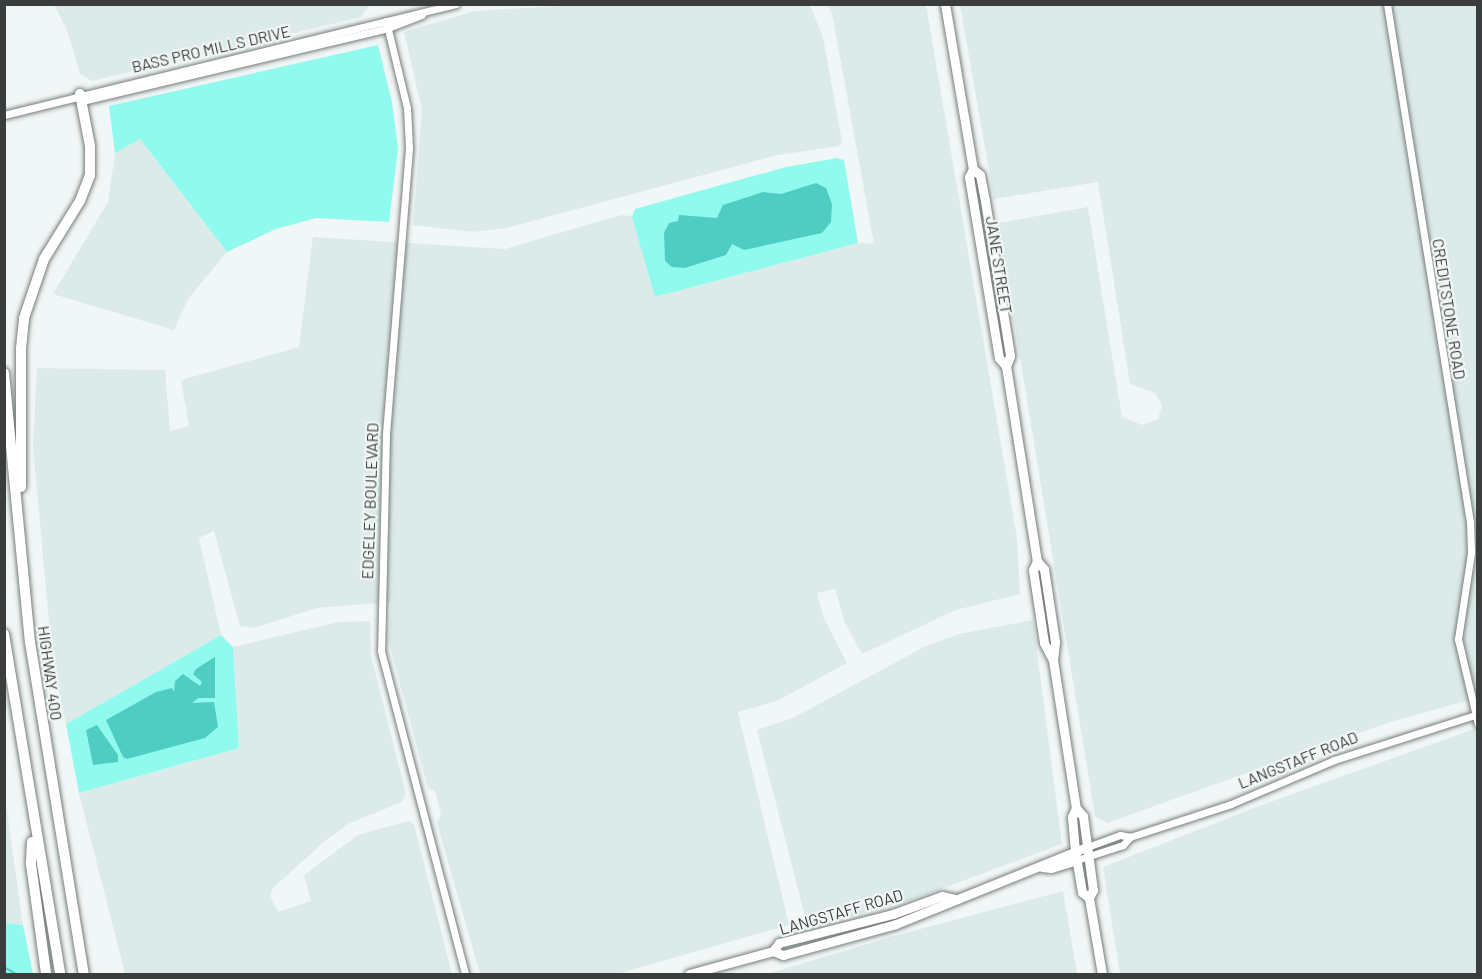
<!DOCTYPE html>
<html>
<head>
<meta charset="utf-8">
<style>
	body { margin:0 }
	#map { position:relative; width:1482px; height:979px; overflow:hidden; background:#f1f7f6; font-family:Barlow,sans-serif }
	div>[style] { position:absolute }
	.built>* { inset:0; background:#dcebe9 }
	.green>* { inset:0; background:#91faee }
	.water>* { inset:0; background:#4fcdc2 }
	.stream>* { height:1.5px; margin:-0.75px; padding:0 0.75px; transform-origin:0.75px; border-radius:0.75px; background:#4fcdc2 }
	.roads { filter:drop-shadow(0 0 2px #777d7c) drop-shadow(0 0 2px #777d7c) }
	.minor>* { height:7px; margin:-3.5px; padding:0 3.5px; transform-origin:3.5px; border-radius:3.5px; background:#fff }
	.major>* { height:9px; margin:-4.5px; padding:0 4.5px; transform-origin:4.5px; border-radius:4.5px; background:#fff }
	.highway>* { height:10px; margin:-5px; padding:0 5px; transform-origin:5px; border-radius:5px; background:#fff }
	span { translate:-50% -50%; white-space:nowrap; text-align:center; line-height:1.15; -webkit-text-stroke:4.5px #f1f7f6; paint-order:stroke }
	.street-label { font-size:16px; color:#3a3d3c }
	.frame { position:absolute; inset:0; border:6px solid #3a3d3c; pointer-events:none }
</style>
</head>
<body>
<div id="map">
	<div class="built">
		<i style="clip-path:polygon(590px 4px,810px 5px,823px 37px,842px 142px,839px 146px,778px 155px,506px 228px,473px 232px,413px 225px,422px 110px,404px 32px,475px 11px)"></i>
		<i style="clip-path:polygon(54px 5px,368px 4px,369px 6px,361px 17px,92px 81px,80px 74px,67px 30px)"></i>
		<i style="clip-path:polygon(827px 5px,926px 5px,1017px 538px,1020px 594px,956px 610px,862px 654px,844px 621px,835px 589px,817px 593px,823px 616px,847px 663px,777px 701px,738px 712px,789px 925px,617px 974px,480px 974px,437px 823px,441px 814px,435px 791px,428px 788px,389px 643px,391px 602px,317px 608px,254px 628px,240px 626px,214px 531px,199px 538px,221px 635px,66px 724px,53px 666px,33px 447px,37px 368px,165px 370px,170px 431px,189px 426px,181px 380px,299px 347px,313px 237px,505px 249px,621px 215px,632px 216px,655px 297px,858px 243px,874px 244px,832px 13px)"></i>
		<i style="clip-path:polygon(960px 5px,1477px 5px,1477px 698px,1390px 722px,1107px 823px,1095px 816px,998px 223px,1088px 207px,1122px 417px,1142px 425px,1158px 419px,1162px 405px,1155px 393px,1130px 384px,1098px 182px,994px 199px)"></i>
		<i style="clip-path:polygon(140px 139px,227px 252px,188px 299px,174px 330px,53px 294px,108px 202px,115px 153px)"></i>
		<i style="clip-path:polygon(1033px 620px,1062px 844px,914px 899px,808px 928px,757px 730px,793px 718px,924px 647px,959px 634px)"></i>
		<i style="clip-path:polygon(370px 621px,371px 656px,406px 794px,402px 802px,350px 823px,326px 840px,273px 888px,270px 896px,278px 912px,311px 901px,304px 875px,358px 835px,408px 821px,414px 824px,452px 974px,125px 974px,79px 793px,239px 748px,233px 647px,338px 622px)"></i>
		<i style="clip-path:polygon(1477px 728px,1477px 974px,1120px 974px,1103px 867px,1259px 806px)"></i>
		<i style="clip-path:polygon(5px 797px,23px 925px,5px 923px)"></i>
		<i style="clip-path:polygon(1063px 891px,1077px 974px,767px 974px,890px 937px)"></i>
	</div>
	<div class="green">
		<i style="clip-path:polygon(378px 45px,392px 102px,398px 149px,389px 222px,316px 218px,276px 229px,227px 252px,140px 139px,115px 153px,109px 106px)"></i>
		<i style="clip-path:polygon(837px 158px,844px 160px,858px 243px,655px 297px,632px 217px,635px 209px,786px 167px)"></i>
		<i style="clip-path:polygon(221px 635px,233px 647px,239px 748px,79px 793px,66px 724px)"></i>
		<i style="clip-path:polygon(5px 923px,23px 925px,33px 974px,5px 974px)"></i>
	</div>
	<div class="water">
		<i style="clip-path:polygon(816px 183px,826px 188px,832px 204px,831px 222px,822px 233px,744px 250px,732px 244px,726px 255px,685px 268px,672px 267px,665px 261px,664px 233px,669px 223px,678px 221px,679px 215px,717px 218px,723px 205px,763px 192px,781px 194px)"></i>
		<i style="clip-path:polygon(215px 657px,215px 698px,198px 698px,192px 703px,214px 702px,218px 727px,205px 738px,127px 759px,123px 757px,106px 720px,156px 692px,172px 688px,174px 692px,175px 681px,183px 674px,200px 686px,202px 682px,193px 674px,196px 669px)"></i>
		<i style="clip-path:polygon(97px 725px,118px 755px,118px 762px,93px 765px,86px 730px)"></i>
	</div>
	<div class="stream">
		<i style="left:4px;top:967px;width:14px;rotate:30deg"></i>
	</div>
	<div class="roads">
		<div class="minor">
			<i style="left:1387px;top:4px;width:525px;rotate:80.9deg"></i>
			<i style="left:1470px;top:522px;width:31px;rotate:88deg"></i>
			<i style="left:1471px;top:553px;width:87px;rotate:98.6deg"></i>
			<i style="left:1458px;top:639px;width:87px;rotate:76.8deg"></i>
			<i style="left:386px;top:21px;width:89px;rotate:76.4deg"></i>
			<i style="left:407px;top:108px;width:40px;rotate:87.1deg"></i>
			<i style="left:409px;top:148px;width:288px;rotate:94.6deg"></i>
			<i style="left:386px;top:435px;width:216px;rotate:91.3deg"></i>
			<i style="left:381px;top:651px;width:334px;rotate:75.4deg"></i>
			<i style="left:82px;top:101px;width:315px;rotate:-13.4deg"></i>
			<i style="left:388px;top:28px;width:36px;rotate:-21deg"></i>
			<i style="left:4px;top:115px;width:465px;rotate:-13.8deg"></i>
			<i style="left:1087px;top:847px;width:35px;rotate:-20deg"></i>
			<i style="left:1120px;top:835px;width:10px;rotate:11deg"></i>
			<i style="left:1077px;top:860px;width:48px;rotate:-18.1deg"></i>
			<i style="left:1123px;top:845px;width:11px;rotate:-49deg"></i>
			<i style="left:1130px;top:837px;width:106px;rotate:-18.1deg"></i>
			<i style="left:1231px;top:804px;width:112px;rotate:-23.1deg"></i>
			<i style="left:1334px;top:760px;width:151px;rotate:-17.7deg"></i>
		</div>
		<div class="major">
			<i style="left:945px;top:4px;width:167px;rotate:80.4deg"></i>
			<i style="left:973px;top:169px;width:9px;rotate:41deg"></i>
			<i style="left:980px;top:175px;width:26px;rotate:79deg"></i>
			<i style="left:985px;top:201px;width:157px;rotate:80.8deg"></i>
			<i style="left:1010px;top:356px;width:11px;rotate:112deg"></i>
			<i style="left:1006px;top:366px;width:197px;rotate:81deg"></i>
			<i style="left:1037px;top:561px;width:11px;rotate:49deg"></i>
			<i style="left:1044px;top:569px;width:74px;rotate:81.4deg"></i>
			<i style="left:1055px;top:642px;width:18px;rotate:96deg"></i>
			<i style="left:1053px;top:660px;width:150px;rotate:81.2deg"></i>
			<i style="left:1076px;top:808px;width:11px;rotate:49deg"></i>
			<i style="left:1083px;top:816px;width:75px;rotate:82.3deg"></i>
			<i style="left:1093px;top:890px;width:9px;rotate:117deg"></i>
			<i style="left:1089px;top:898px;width:77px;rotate:80.3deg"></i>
			<i style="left:973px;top:169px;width:9px;rotate:117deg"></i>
			<i style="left:969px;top:177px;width:183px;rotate:80.6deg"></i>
			<i style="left:999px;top:358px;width:11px;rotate:49deg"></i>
			<i style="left:1037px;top:561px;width:10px;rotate:114deg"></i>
			<i style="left:1033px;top:570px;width:74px;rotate:81.4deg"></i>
			<i style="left:1044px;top:643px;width:19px;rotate:62deg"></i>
			<i style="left:1076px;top:808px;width:10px;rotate:114deg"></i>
			<i style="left:1072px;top:817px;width:34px;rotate:85deg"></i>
			<i style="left:1075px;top:851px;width:42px;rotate:80.3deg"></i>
			<i style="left:1082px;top:892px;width:9px;rotate:41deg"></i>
			<i style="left:1042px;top:867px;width:9px;rotate:6deg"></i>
			<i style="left:1051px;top:868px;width:27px;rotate:-17deg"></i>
			<i style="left:773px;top:951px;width:11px;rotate:22deg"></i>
			<i style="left:783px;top:955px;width:117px;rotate:-15.3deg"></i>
			<i style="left:896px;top:924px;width:206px;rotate:-22deg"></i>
			<i style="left:689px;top:974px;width:87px;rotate:-15.3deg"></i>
			<i style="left:773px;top:951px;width:10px;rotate:-53deg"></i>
			<i style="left:779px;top:943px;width:118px;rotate:-14.3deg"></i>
			<i style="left:893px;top:914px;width:52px;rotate:-20.2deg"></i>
			<i style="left:942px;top:896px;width:13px;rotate:13deg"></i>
		</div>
		<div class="highway">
			<i style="left:4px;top:373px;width:270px;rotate:84.5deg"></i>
			<i style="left:30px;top:642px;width:336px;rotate:80.8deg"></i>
			<i style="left:21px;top:487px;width:139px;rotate:-90deg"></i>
			<i style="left:21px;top:348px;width:30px;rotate:-84deg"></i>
			<i style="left:24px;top:318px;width:62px;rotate:-71.3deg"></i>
			<i style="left:44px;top:259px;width:68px;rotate:-58.2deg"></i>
			<i style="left:80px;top:201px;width:28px;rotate:-69deg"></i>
			<i style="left:90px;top:175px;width:29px;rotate:-90deg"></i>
			<i style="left:90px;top:146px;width:53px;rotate:-100.9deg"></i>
			<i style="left:4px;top:634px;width:345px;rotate:80.6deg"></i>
			<i style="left:32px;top:842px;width:22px;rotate:93deg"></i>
			<i style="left:31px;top:864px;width:111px;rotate:82.2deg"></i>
		</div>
	</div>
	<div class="street-label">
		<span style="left:211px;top:49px;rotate:-13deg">BASS PRO MILLS DRIVE</span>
		<span style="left:999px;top:265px;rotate:81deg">JANE STREET</span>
		<span style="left:1449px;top:309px;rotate:81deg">CREDITSTONE ROAD</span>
		<span style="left:370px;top:501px;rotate:-88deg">EDGELEY BOULEVARD</span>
		<span style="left:50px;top:673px;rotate:82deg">HIGHWAY 400</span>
		<span style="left:1298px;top:760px;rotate:-22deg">LANGSTAFF ROAD</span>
		<span style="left:841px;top:912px;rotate:-16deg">LANGSTAFF ROAD</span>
	</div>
	<div class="frame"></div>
</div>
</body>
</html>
